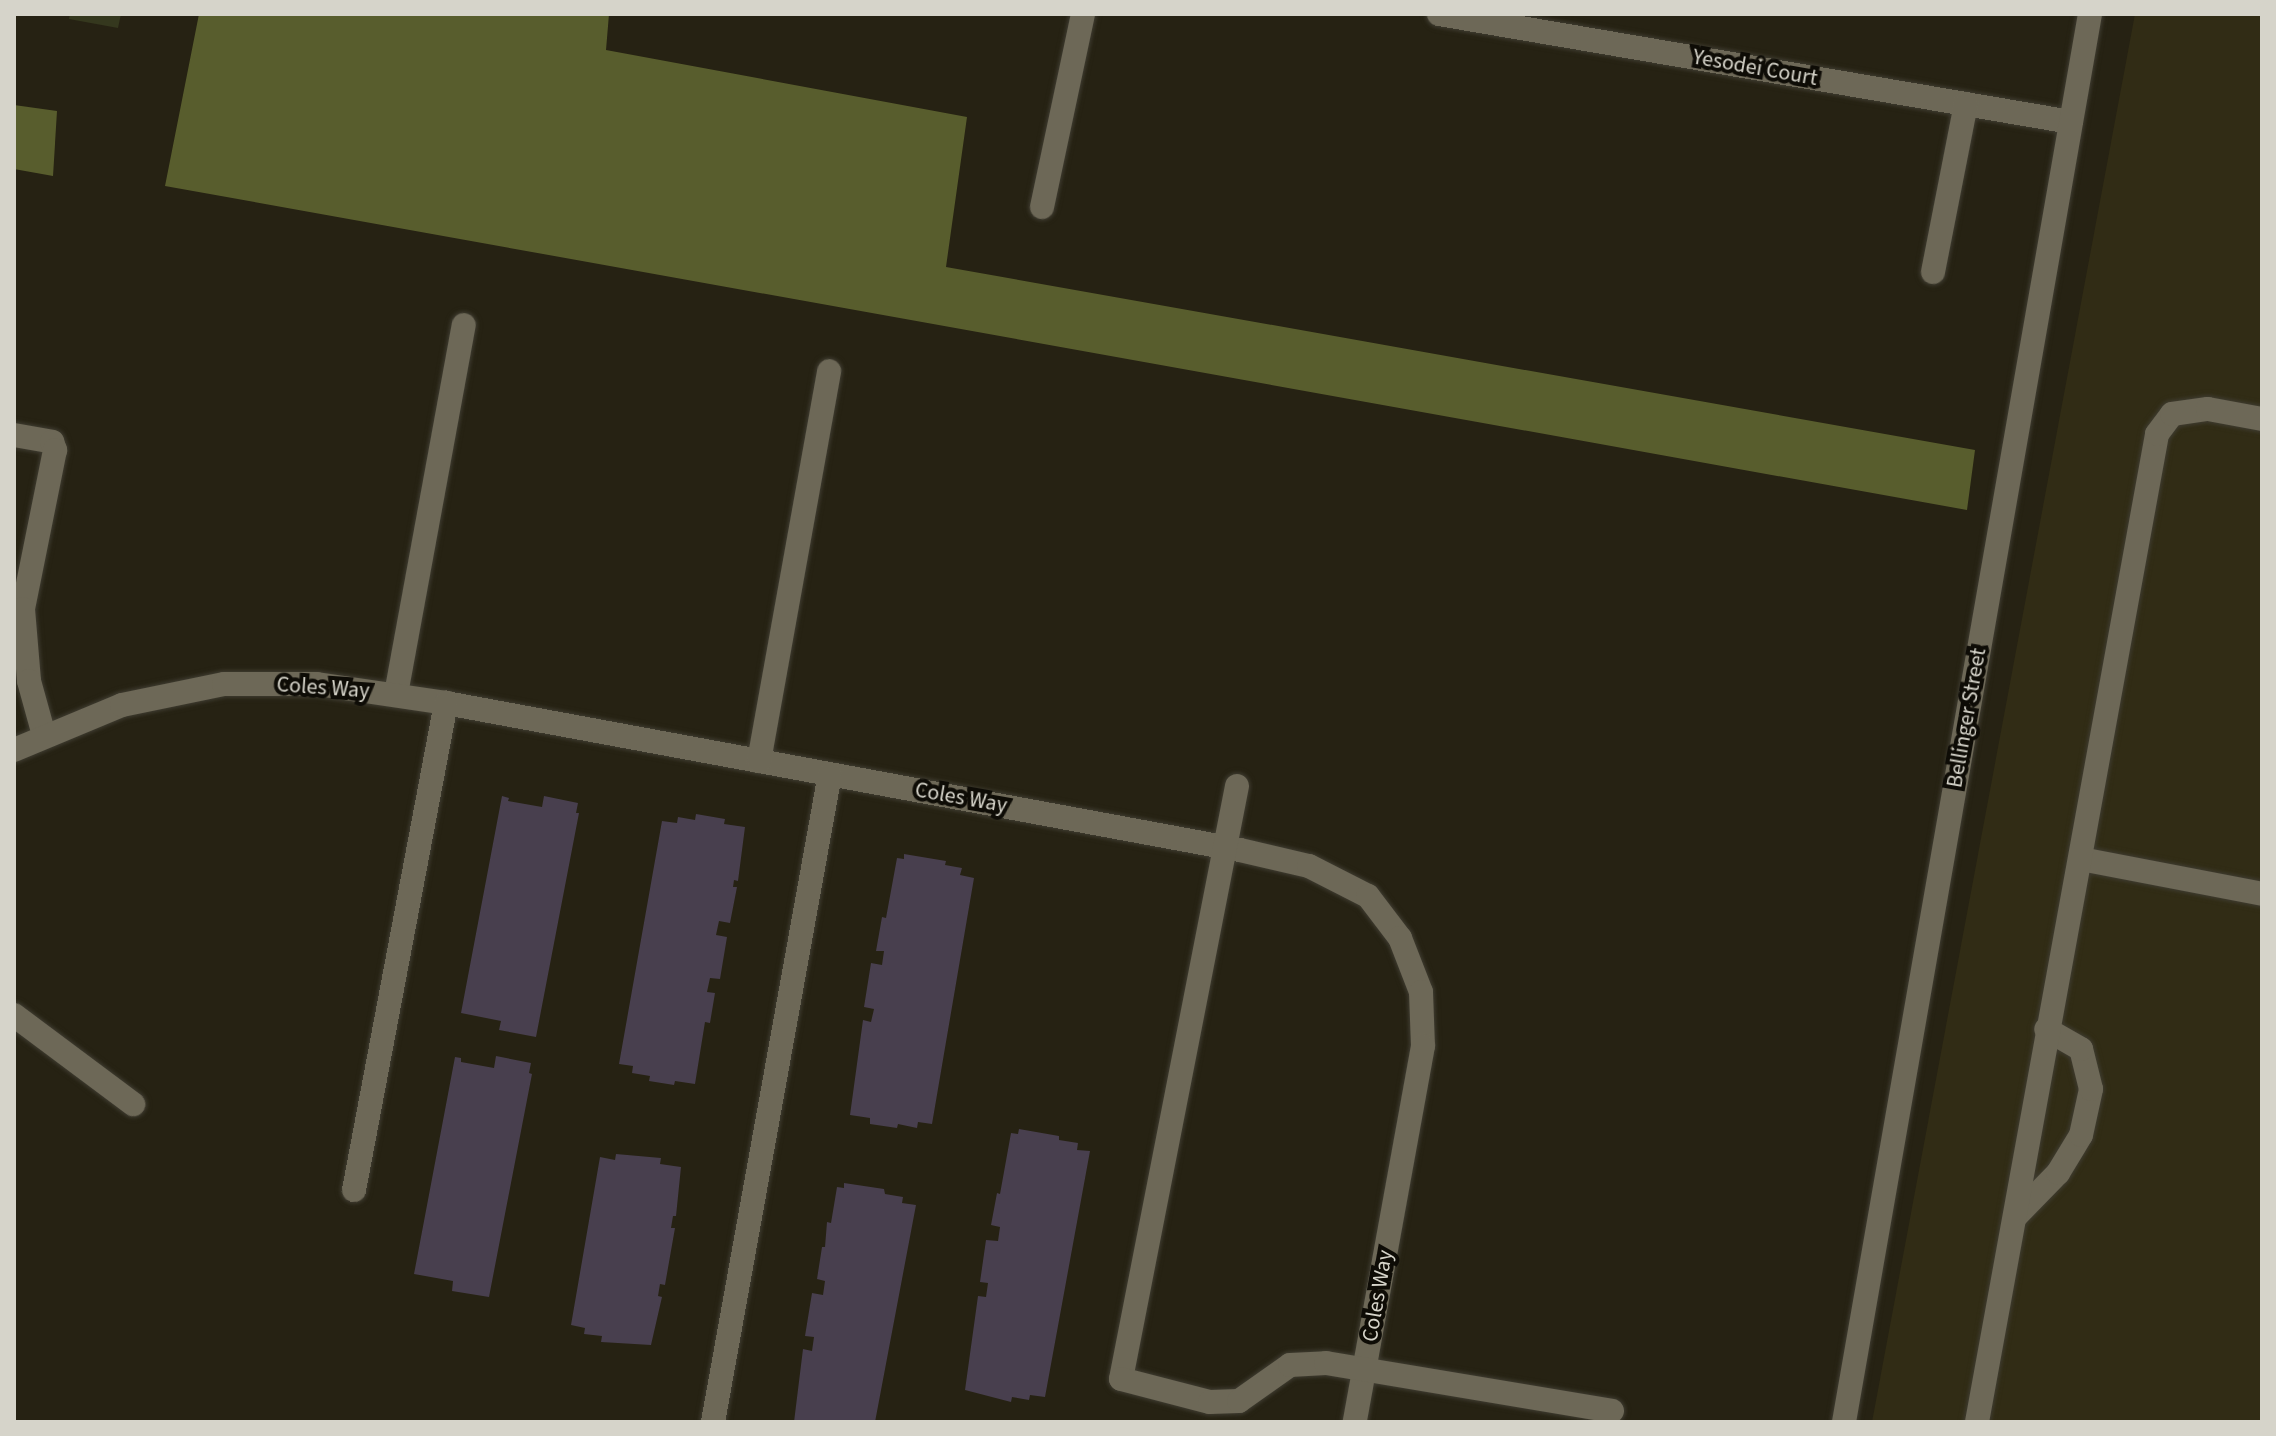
<!DOCTYPE html>
<html>
<head>
<meta charset="utf-8">
<style>
	body { margin:0 }
	#map { position:relative; width:2276px; height:1436px; overflow:hidden; background:#262213; font-family:"Source Sans 3",sans-serif }
	div>[style] { position:absolute }
	.built>* { inset:0; background:#312c15 }
	.green>* { inset:0; background:#35381e }
	.forest>* { inset:0; background:#585d2d }
	.building>* { inset:0; background:#483f4e }
	.roads { filter:drop-shadow(0 0 2px #3f3c31) drop-shadow(0 0 2px #3f3c31) }
	.minor>* { height:24px; margin:-12px; padding:0 12px; transform-origin:12px; border-radius:12px; background:#6d6857 }
	span { translate:-50% -50%; white-space:nowrap; text-align:center; line-height:1.15; -webkit-text-stroke:8px #0e0c06; paint-order:stroke }
	.street-label { font-size:22px; color:#d6d4ca }
	.frame { position:absolute; inset:0; border:16px solid #d6d4ca; pointer-events:none }
</style>
</head>
<body>
<div id="map">
	<div class="built">
		<i style="clip-path:polygon(2135px 14px,2262px 14px,2262px 1422px,1872px 1422px)"></i>
	</div>
	<div class="green">
		<i style="clip-path:polygon(70px 14px,121px 14px,118px 28px,69px 19px)"></i>
	</div>
	<div class="forest">
		<i style="clip-path:polygon(199px 14px,609px 14px,606px 50px,967px 117px,946px 267px,1975px 450px,1967px 510px,165px 186px)"></i>
		<i style="clip-path:polygon(14px 105px,57px 111px,53px 176px,14px 169px)"></i>
	</div>
	<div class="building">
		<i style="clip-path:polygon(502px 796px,509px 798px,508px 801px,542px 807px,544px 796px,578px 803px,576px 813px,579px 813px,536px 1037px,499px 1030px,501px 1021px,461px 1013px)"></i>
		<i style="clip-path:polygon(696px 814px,725px 819px,724px 824px,745px 827px,738px 881px,734px 880px,733px 887px,737px 887px,730px 923px,719px 921px,716px 935px,727px 937px,720px 979px,710px 978px,707px 992px,715px 993px,710px 1023px,705px 1022px,695px 1084px,675px 1081px,674px 1085px,649px 1081px,650px 1076px,632px 1073px,633px 1066px,619px 1064px,662px 821px,677px 823px,678px 817px,695px 820px)"></i>
		<i style="clip-path:polygon(904px 854px,946px 861px,945px 865px,962px 868px,960px 875px,974px 878px,932px 1124px,918px 1122px,917px 1128px,898px 1124px,897px 1128px,870px 1124px,870px 1118px,850px 1115px,863px 1020px,871px 1022px,874px 1009px,864px 1007px,871px 963px,882px 965px,884px 951px,876px 951px,882px 917px,886px 918px,897px 858px,904px 859px)"></i>
		<i style="clip-path:polygon(496px 1056px,531px 1063px,529px 1073px,532px 1074px,489px 1297px,452px 1291px,453px 1281px,414px 1274px,455px 1057px,461px 1058px,461px 1062px,494px 1068px)"></i>
		<i style="clip-path:polygon(1019px 1129px,1059px 1136px,1059px 1140px,1078px 1143px,1077px 1150px,1090px 1151px,1045px 1397px,1030px 1395px,1029px 1400px,1012px 1397px,1011px 1402px,965px 1390px,978px 1296px,986px 1297px,988px 1283px,980px 1282px,986px 1240px,998px 1241px,1000px 1227px,991px 1225px,997px 1193px,1000px 1194px,1011px 1133px,1018px 1134px)"></i>
		<i style="clip-path:polygon(616px 1154px,661px 1158px,660px 1164px,681px 1167px,676px 1216px,673px 1216px,671px 1228px,675px 1228px,665px 1285px,660px 1284px,658px 1296px,662px 1297px,651px 1345px,601px 1342px,602px 1336px,584px 1334px,585px 1328px,571px 1325px,600px 1157px,615px 1160px)"></i>
		<i style="clip-path:polygon(844px 1183px,884px 1189px,885px 1194px,903px 1197px,902px 1203px,916px 1205px,875px 1422px,794px 1422px,803px 1349px,812px 1351px,814px 1337px,805px 1336px,812px 1293px,823px 1295px,825px 1281px,817px 1279px,822px 1247px,825px 1247px,827px 1222px,831px 1223px,837px 1187px,844px 1188px)"></i>
	</div>
	<div class="roads">
		<div class="minor">
			<i style="left:1439px;top:14px;width:641px;rotate:9.7deg"></i>
			<i style="left:1042px;top:207px;width:197px;rotate:-78deg"></i>
			<i style="left:1933px;top:272px;width:171px;rotate:-78.9deg"></i>
			<i style="left:14px;top:435px;width:39px;rotate:10deg"></i>
			<i style="left:52px;top:442px;width:9px;rotate:69deg"></i>
			<i style="left:55px;top:450px;width:162px;rotate:101.4deg"></i>
			<i style="left:23px;top:609px;width:72px;rotate:85.2deg"></i>
			<i style="left:29px;top:681px;width:56px;rotate:74.5deg"></i>
			<i style="left:396px;top:694px;width:375px;rotate:-79.6deg"></i>
			<i style="left:14px;top:750px;width:117px;rotate:-22.6deg"></i>
			<i style="left:122px;top:705px;width:104px;rotate:-11.6deg"></i>
			<i style="left:224px;top:684px;width:93px"></i>
			<i style="left:317px;top:684px;width:130px;rotate:8.4deg"></i>
			<i style="left:446px;top:703px;width:807px;rotate:10.49deg"></i>
			<i style="left:1240px;top:850px;width:71px;rotate:13.1deg"></i>
			<i style="left:1309px;top:866px;width:66px;rotate:27deg"></i>
			<i style="left:1368px;top:896px;width:53px;rotate:52.7deg"></i>
			<i style="left:1400px;top:938px;width:58px;rotate:68.7deg"></i>
			<i style="left:1421px;top:992px;width:54px;rotate:87.9deg"></i>
			<i style="left:1423px;top:1046px;width:382px;rotate:100.3deg"></i>
			<i style="left:759px;top:761px;width:396px;rotate:-79.8deg"></i>
			<i style="left:1237px;top:786px;width:604px;rotate:101.07deg"></i>
			<i style="left:1121px;top:1379px;width:92px;rotate:14.5deg"></i>
			<i style="left:1210px;top:1402px;width:29px;rotate:-2deg"></i>
			<i style="left:1239px;top:1401px;width:62px;rotate:-35.2deg"></i>
			<i style="left:1290px;top:1365px;width:36px;rotate:-3deg"></i>
			<i style="left:1326px;top:1363px;width:290px;rotate:9.5deg"></i>
			<i style="left:2081px;top:859px;width:184px;rotate:10.9deg"></i>
			<i style="left:14px;top:1015px;width:149px;rotate:36.8deg"></i>
			<i style="left:354px;top:1190px;width:496px;rotate:-79.3deg"></i>
			<i style="left:2015px;top:1217px;width:62px;rotate:-45.7deg"></i>
			<i style="left:2058px;top:1173px;width:44px;rotate:-58.8deg"></i>
			<i style="left:2081px;top:1135px;width:47px;rotate:-77.7deg"></i>
			<i style="left:2091px;top:1089px;width:41px;rotate:-104deg"></i>
			<i style="left:2081px;top:1049px;width:40px;rotate:-150.3deg"></i>
			<i style="left:713px;top:1422px;width:658px;rotate:-79.77deg"></i>
			<i style="left:1844px;top:1422px;width:1429px;rotate:-80.09deg"></i>
			<i style="left:1977px;top:1422px;width:1004px;rotate:-79.67deg"></i>
			<i style="left:2157px;top:434px;width:25px;rotate:-53deg"></i>
			<i style="left:2172px;top:414px;width:36px;rotate:-8deg"></i>
			<i style="left:2208px;top:409px;width:55px;rotate:10.5deg"></i>
		</div>
	</div>
	<div class="street-label">
		<span style="left:1755px;top:68px;rotate:10deg">Yesodei Court</span>
		<span style="left:323px;top:688px;rotate:4deg">Coles Way</span>
		<span style="left:1967px;top:718px;rotate:-80deg">Bellinger Street</span>
		<span style="left:961px;top:798px;rotate:10deg">Coles Way</span>
		<span style="left:1378px;top:1296px;rotate:-80deg">Coles Way</span>
	</div>
	<div class="frame"></div>
</div>
</body>
</html>
